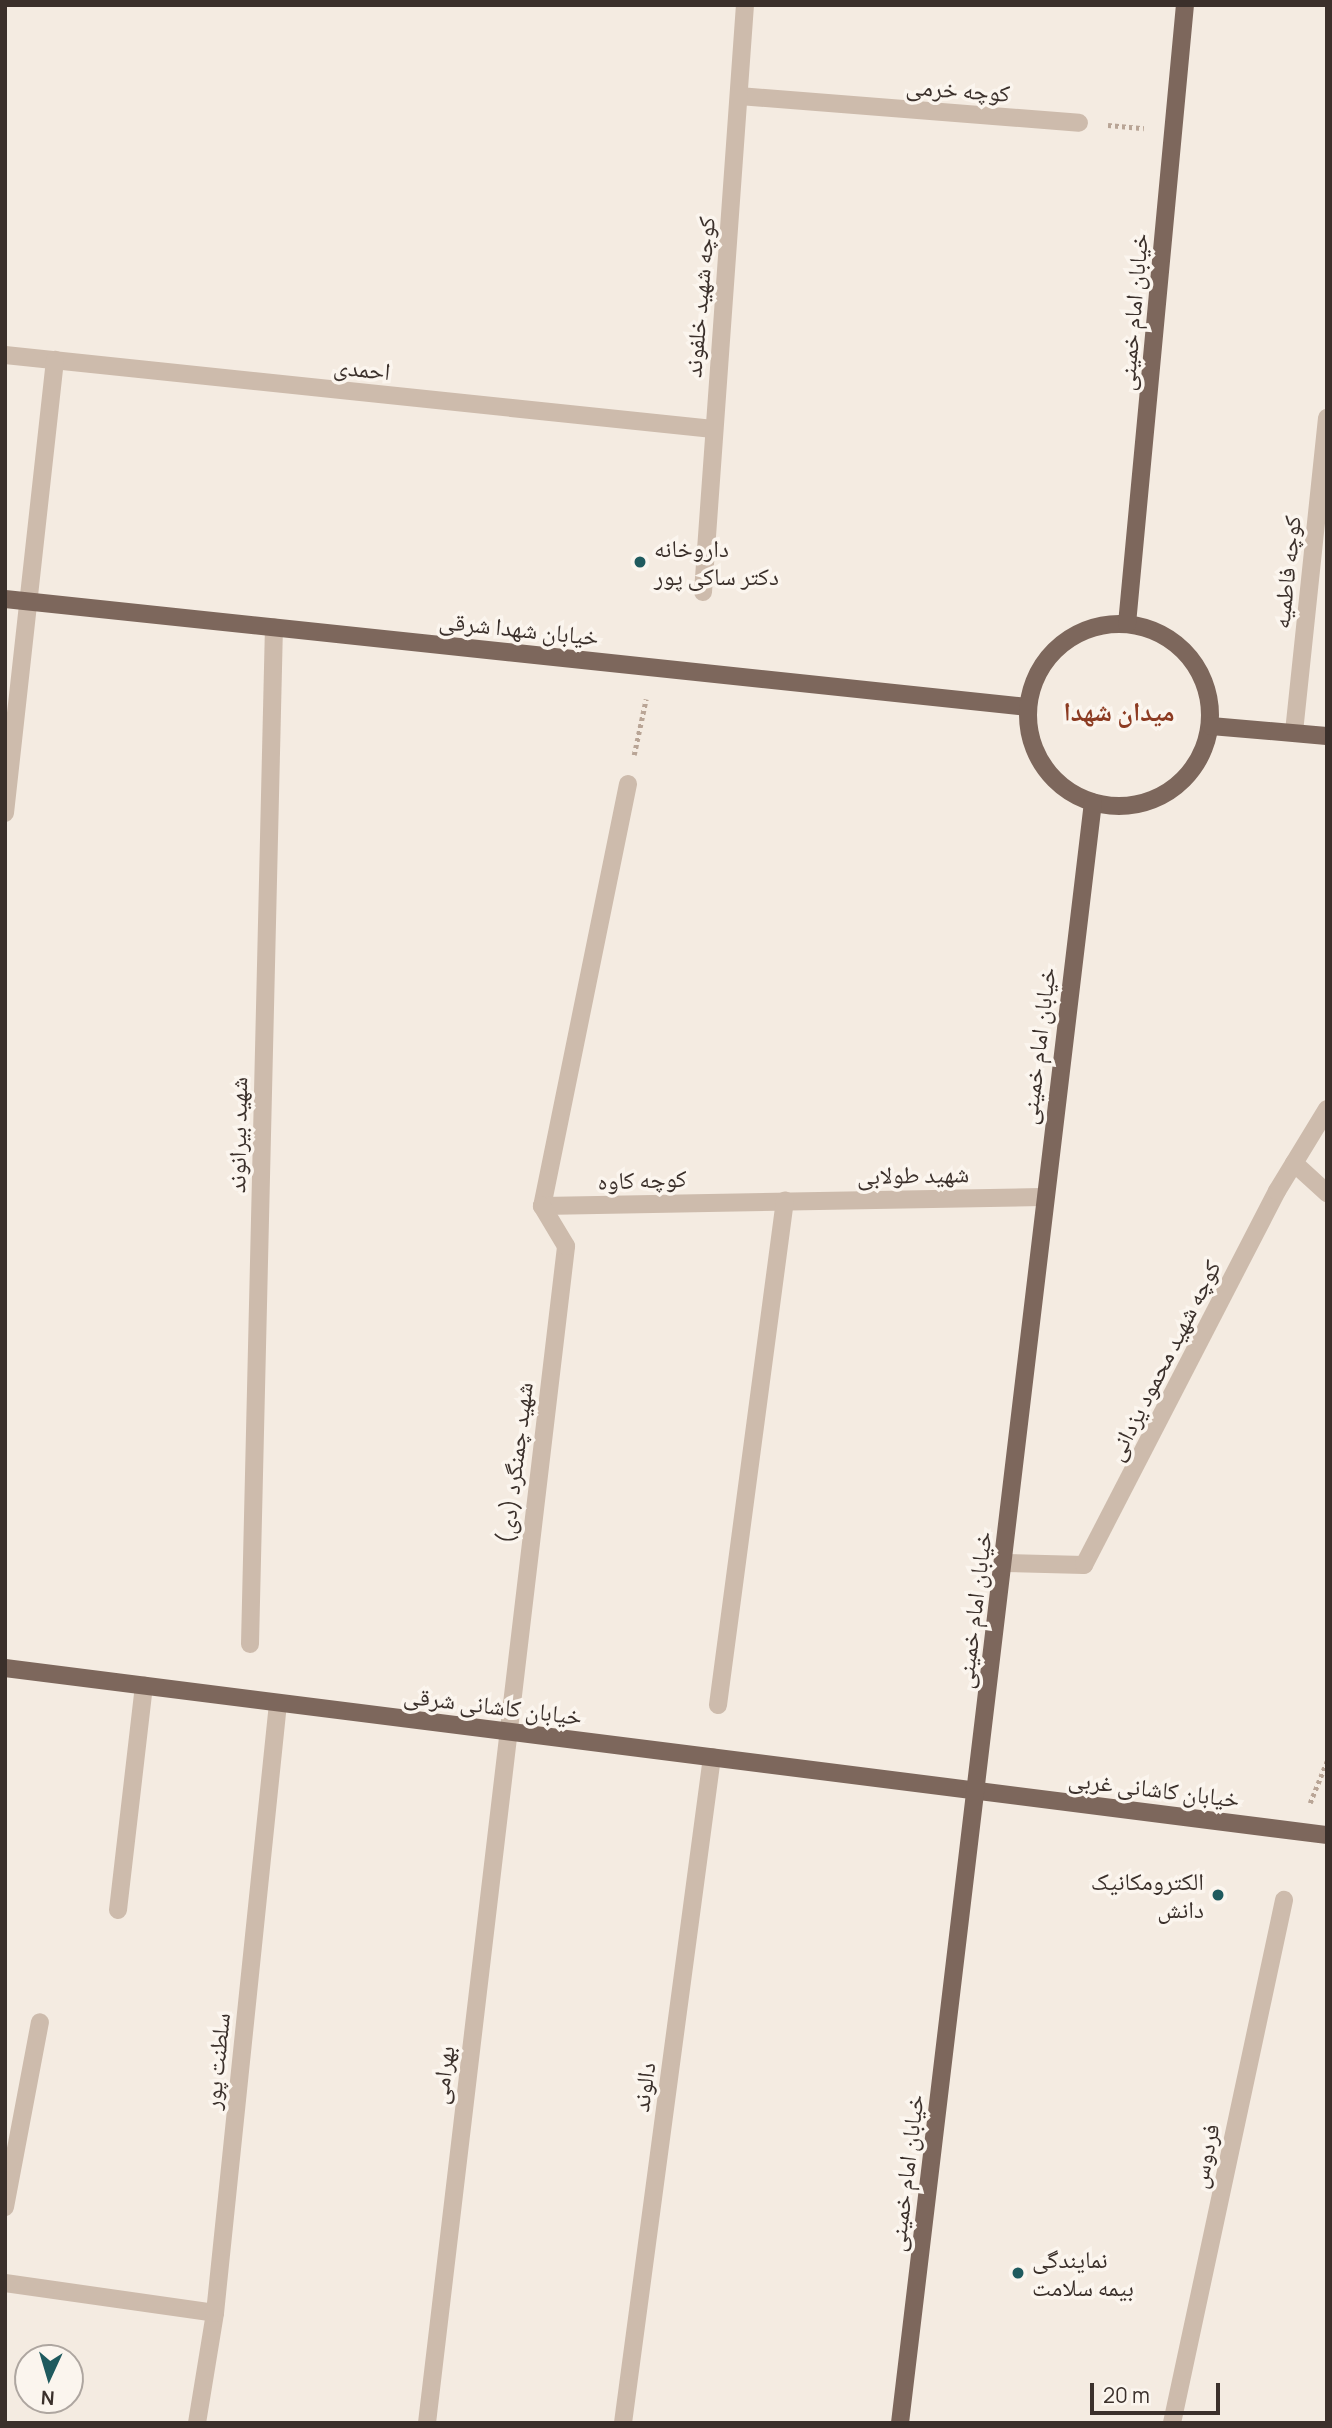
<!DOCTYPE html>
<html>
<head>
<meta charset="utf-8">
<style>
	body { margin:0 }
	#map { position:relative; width:1332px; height:2428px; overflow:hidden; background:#f4ebe1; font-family:Manrope,"Noto Naskh Arabic",sans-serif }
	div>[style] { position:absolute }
	.path>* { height:4.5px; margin-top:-2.25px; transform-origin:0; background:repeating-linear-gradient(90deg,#b9a596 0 3.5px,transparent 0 7px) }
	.minor>* { height:18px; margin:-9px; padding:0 9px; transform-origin:9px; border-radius:9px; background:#cdbbac }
	.major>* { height:18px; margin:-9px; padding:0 9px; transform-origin:9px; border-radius:9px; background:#7d675c }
	.major>.ring { margin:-9px; padding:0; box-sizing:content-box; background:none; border:18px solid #7d675c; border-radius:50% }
	.dots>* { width:19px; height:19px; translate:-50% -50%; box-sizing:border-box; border:4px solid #fbf5ee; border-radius:50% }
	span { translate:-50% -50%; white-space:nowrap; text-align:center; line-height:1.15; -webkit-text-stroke:7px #fbf5ee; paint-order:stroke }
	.street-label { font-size:24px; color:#3b302b }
	.poi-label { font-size:24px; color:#3b302b }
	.left { translate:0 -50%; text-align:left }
	.right { translate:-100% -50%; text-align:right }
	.neighbourhood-label { font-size:26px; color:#8c3b22; font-weight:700 }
	.frame { position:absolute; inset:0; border:7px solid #3b302b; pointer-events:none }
	.north { position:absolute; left:14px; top:2344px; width:70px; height:70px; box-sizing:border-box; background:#fbf5ee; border:2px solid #aea6a0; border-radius:50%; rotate:184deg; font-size:19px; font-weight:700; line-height:28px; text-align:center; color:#3b302b }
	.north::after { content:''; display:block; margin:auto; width:24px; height:32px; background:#1f5a5e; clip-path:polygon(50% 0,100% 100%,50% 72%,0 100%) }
	.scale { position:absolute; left:1090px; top:2383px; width:130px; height:32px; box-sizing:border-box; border:4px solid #3b302b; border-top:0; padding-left:9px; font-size:21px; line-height:24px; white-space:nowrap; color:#3b302b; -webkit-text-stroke:5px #fbf5ee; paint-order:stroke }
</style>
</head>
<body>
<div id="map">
	<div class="path">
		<i style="left:1108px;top:125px;width:36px;rotate:5deg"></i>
		<i style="left:634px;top:755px;width:57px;rotate:-77.9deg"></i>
		<i style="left:1310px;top:1803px;width:45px;rotate:-68deg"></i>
	</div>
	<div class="minor">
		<i style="left:739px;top:96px;width:341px;rotate:4.5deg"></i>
		<i style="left:5px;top:355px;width:712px;rotate:5.97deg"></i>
		<i style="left:703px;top:592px;width:589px;rotate:-85.91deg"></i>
		<i style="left:1294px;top:732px;width:316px;rotate:-84deg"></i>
		<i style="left:628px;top:784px;width:431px;rotate:101.5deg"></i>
		<i style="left:542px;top:1206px;width:500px;rotate:-1.03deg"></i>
		<i style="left:5px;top:813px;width:456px;rotate:-83.7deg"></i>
		<i style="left:1294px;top:1163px;width:45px;rotate:42.3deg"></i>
		<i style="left:1004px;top:1563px;width:80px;rotate:1.4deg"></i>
		<i style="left:1084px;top:1565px;width:421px;rotate:-62.7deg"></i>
		<i style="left:1277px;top:1191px;width:96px;rotate:-58.6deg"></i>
		<i style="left:250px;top:1644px;width:1017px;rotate:-88.65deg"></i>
		<i style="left:718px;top:1705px;width:509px;rotate:-82.44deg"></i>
		<i style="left:118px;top:1910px;width:226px;rotate:-83.4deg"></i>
		<i style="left:5px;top:2207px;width:188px;rotate:-79.3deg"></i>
		<i style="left:5px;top:2283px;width:212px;rotate:8.1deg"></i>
		<i style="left:197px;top:2423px;width:111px;rotate:-80.7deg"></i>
		<i style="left:215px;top:2313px;width:613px;rotate:-84.1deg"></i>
		<i style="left:427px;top:2423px;width:1185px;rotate:-83.26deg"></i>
		<i style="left:566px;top:1246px;width:47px;rotate:-121deg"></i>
		<i style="left:623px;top:2423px;width:672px;rotate:-82.39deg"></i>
		<i style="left:1172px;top:2423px;width:535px;rotate:-77.91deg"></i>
	</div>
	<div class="major">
		<i style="left:5px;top:599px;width:1028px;rotate:6.03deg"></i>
		<i class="ring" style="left:1028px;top:624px;width:164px;height:164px"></i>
		<i style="left:1127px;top:624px;width:622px;rotate:-84.65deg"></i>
		<i style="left:1211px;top:726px;width:116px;rotate:4.9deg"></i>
		<i style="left:5px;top:1668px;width:1333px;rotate:7.2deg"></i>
		<i style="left:900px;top:2423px;width:1632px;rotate:-83.21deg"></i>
	</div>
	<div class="dots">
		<i style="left:640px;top:562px;background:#1f5a5e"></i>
		<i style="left:1218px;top:1895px;background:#1f5a5e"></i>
		<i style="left:1018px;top:2273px;background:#1f5a5e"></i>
	</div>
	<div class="street-label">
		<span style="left:958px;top:89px;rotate:4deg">کوچه خرمی</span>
		<span style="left:699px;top:297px;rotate:-85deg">کوچه شهید خلفوند</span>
		<span style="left:1132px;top:312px;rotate:-85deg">خیابان امام خمینی</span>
		<span style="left:362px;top:368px;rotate:6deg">احمدی</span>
		<span style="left:1286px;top:572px;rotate:-84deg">کوچه فاطمیه</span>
		<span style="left:519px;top:628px;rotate:6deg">خیابان شهدا شرقی</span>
		<span style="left:1037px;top:1046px;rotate:-83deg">خیابان امام خمینی</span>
		<span style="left:237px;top:1135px;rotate:-89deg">شهید بیرانوند</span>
		<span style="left:913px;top:1174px;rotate:-1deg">شهید طولابی</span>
		<span style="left:642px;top:1179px;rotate:-2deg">کوچه کاوه</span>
		<span style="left:1163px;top:1360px;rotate:-63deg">کوچه شهید محمود یزدانی</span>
		<span style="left:514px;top:1463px;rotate:-83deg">شهید چمنگرد (دی)</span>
		<span style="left:973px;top:1610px;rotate:-83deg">خیابان امام خمینی</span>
		<span style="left:493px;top:1705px;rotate:7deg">خیابان کاشانی شرقی</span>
		<span style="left:1154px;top:1788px;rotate:7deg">خیابان کاشانی غربی</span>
		<span style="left:216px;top:2061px;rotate:-84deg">سلطنت پور</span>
		<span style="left:442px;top:2075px;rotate:-83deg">بهرامی</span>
		<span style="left:643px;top:2087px;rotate:-82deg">دالوند</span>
		<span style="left:1204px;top:2156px;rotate:-78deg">فردوس</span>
		<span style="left:905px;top:2173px;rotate:-83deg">خیابان امام خمینی</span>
	</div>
	<div class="poi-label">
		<span class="left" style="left:654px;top:562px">داروخانه<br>دکتر ساکی پور</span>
		<span class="right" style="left:1204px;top:1895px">الکترومکانیک<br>دانش</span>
		<span class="left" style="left:1032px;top:2273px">نمایندگی<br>بیمه سلامت</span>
	</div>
	<div class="neighbourhood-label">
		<span style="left:1119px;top:712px">میدان شهدا</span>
	</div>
	<div class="frame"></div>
	<div class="north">N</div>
	<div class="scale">20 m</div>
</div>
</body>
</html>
